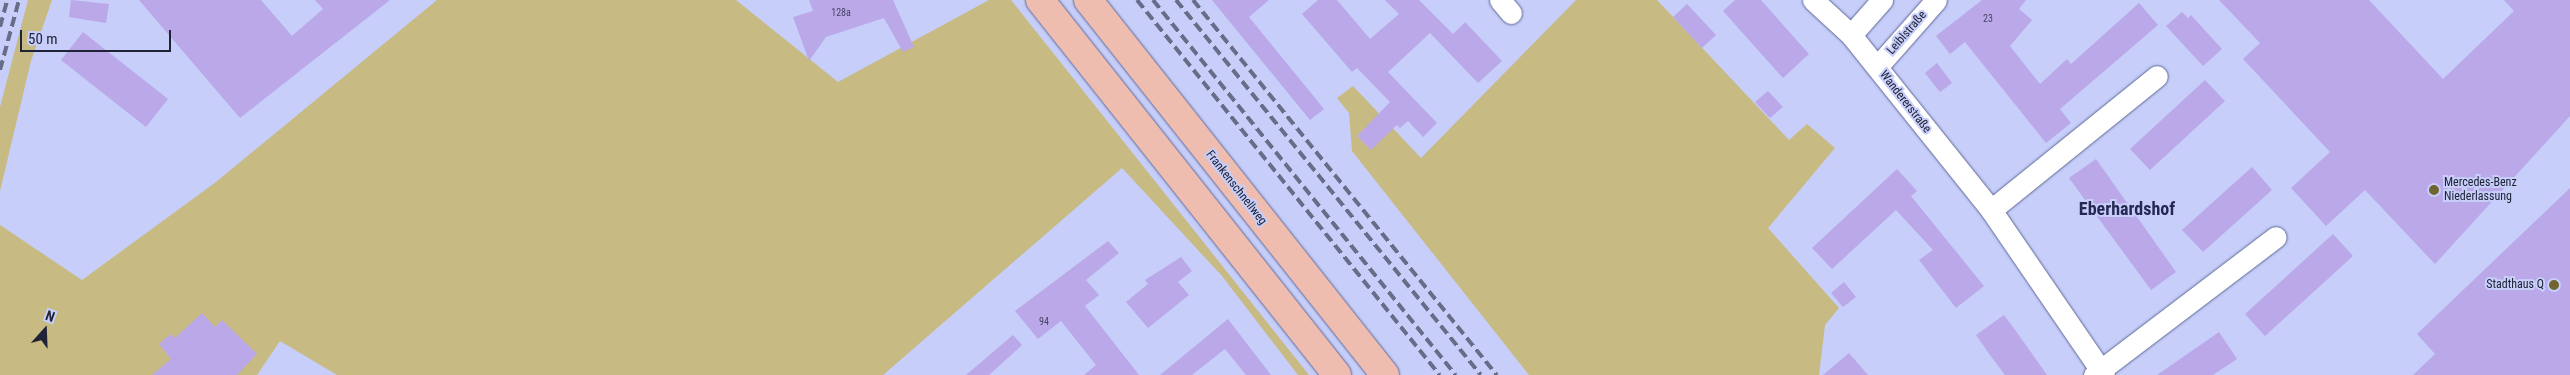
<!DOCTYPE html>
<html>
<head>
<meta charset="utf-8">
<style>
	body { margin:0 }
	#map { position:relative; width:2570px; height:375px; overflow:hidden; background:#c6cef9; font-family:"Roboto Condensed",sans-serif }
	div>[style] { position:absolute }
	.green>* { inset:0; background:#c7ba82 }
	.building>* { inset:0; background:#baa8e9 }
	.roads { filter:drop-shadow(0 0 1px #606897) drop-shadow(0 0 1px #606897) }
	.minor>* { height:21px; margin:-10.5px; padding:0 10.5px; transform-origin:10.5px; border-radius:10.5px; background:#fff }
	.highway>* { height:28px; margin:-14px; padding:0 14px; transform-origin:14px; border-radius:14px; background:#efbdaf }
	.rail>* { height:4px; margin-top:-2px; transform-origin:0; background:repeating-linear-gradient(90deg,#676c89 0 10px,transparent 0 15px) }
	.dots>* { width:14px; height:14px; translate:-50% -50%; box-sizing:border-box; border:2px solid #c6cef9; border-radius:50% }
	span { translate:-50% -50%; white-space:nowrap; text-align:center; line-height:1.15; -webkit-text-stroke:4px #c6cef9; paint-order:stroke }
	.number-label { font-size:10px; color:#464463 }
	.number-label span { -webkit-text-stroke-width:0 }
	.street-label { font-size:12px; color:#202336 }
	.poi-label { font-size:12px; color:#202336 }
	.left { translate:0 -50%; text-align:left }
	.right { translate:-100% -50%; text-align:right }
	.district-label { font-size:18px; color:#252952; font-weight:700 }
	.north { position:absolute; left:20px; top:305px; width:50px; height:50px; -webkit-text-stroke:4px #c6cef9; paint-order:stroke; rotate:20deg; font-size:14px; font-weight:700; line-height:20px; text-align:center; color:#202336 }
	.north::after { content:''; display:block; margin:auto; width:18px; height:22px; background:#202336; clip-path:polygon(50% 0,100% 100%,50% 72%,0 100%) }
	.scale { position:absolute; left:20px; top:30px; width:151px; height:22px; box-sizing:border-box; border:2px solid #202336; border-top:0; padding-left:6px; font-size:15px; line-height:18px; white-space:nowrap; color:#202336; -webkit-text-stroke:4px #c6cef9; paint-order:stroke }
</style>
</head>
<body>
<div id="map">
	<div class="green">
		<i style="clip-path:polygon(28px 0,52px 0,31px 61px,0 191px,0 107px)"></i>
		<i style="clip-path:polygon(437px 0,736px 0,838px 82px,989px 0,1011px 0,1309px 375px,1298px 375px,1222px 276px,1122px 168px,883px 375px,337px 375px,280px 341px,257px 375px,0 375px,0 225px,82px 280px,216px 182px)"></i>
		<i style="clip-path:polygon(1576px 0,1657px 0,1789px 140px,1807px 124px,1835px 148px,1768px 228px,1839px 308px,1825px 325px,1819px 375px,1529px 375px,1352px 151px,1349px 113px,1337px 98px,1353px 86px,1421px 158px)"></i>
	</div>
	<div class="building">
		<i style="clip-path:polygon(71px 0,109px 4px,106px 23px,69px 17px)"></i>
		<i style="clip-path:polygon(139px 0,261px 0,292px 36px,323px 9px,315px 0,390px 0,240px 118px)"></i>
		<i style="clip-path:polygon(809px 0,893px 0,914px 47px,903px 52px,884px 18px,826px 37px,809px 61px,793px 17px,813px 11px)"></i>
		<i style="clip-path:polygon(1212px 0,1269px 0,1249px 17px,1324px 109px,1310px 120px)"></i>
		<i style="clip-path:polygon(1318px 0,1337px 0,1370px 39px,1399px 14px,1385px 0,1419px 0,1453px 34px,1465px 22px,1502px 61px,1478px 83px,1430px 33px,1388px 72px,1437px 123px,1423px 137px,1408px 121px,1400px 128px,1397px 125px,1371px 150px,1357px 136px,1390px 102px,1357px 68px,1352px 72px,1302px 14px)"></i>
		<i style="clip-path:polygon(1735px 0,1761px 0,1809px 54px,1783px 78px,1723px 11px)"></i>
		<i style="clip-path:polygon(1982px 0,2026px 0,2019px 9px,2032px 20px,2010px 46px,2040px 84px,2067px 59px,2071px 64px,2139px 3px,2158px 25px,2060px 109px,2071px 123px,2046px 143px,1965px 42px,1950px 54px,1936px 36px)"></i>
		<i style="clip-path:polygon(2219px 0,2369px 0,2443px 79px,2514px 11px,2504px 0,2570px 0,2570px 116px,2435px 264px,2365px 190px,2326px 226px,2291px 188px,2330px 152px,2243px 59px,2260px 43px)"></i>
		<i style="clip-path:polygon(1687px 4px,1716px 35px,1702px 48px,1673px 17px)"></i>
		<i style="clip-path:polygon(2182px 12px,2188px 18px,2191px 15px,2222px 49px,2203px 66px,2166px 26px)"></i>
		<i style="clip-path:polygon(83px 32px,168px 99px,146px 127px,61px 60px)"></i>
		<i style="clip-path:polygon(1937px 63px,1952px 83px,1940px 92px,1925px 73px)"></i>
		<i style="clip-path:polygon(2205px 80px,2225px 101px,2150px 170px,2130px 149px)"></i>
		<i style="clip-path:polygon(1768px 91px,1783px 107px,1770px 118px,1755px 102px)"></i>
		<i style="clip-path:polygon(2096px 159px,2176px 272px,2151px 290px,2069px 178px)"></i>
		<i style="clip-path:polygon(2252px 167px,2272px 190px,2203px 252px,2182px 230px)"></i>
		<i style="clip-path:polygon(1897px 169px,1917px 191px,1911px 196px,1984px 286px,1956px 308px,1919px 260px,1933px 250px,1896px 210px,1832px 269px,1812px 248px)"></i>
		<i style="clip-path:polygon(2570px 188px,2570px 375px,2413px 375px,2435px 354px,2417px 334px)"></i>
		<i style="clip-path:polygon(2333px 234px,2353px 256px,2265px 336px,2245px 314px)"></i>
		<i style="clip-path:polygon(1108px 241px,1119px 253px,1086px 280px,1099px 295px,1085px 306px,1139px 375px,1084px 375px,1096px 365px,1061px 321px,1038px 339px,1015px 311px)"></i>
		<i style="clip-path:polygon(1181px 257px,1192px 271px,1178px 282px,1189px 295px,1148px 328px,1126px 302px,1148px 284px,1145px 280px)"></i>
		<i style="clip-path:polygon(1844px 282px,1856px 297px,1843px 307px,1831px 293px)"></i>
		<i style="clip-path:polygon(202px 313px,215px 327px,222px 320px,257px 354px,237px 375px,152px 375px,171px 359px,159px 344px,171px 334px,175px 338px)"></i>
		<i style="clip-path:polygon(2004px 315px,2018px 334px,2047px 375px,2005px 375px,1990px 355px,1976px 335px)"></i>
		<i style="clip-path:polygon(1228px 319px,1271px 375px,1246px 375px,1225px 349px,1192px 375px,1160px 375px)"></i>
		<i style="clip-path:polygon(2219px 332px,2237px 359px,2213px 375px,2157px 375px)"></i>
		<i style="clip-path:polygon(1013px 335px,1022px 345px,989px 375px,966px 375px)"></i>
		<i style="clip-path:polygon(1849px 353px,1868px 375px,1823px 375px)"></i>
	</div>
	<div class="roads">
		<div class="minor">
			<i style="left:1500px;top:0;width:17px;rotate:50deg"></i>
			<i style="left:1813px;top:0;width:52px;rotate:42.6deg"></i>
			<i style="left:1851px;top:35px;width:224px;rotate:51.3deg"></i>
			<i style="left:1991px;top:210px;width:200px;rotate:55.6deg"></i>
			<i style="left:1851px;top:35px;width:47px;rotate:-48.5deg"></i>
			<i style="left:1877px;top:67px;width:89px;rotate:-48.6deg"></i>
			<i style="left:1991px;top:210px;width:213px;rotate:-38.9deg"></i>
			<i style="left:2094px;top:375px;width:228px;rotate:-37.2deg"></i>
		</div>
		<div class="highway">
			<i style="left:1040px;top:0;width:478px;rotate:51.6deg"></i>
			<i style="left:1088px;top:0;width:478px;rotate:51.6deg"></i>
		</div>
	</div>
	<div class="rail">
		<i style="left:1137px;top:0;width:482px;rotate:51.1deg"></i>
		<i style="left:1153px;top:0;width:482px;rotate:51.1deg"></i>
		<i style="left:1176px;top:0;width:483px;rotate:50.9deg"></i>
		<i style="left:1193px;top:0;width:483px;rotate:51deg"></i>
		<i style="left:0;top:27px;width:28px;rotate:-75deg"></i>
		<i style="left:0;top:70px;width:73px;rotate:-74.8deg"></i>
	</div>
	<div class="dots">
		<i style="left:2434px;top:190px;background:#706431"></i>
		<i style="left:2554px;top:285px;background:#706431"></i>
	</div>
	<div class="number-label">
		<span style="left:841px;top:13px">128a</span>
		<span style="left:1988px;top:19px">23</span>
		<span style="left:1044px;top:322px">94</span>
	</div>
	<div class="street-label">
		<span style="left:1907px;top:33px;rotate:-49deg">Leiblstraße</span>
		<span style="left:1905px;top:102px;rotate:52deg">Wandererstraße</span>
		<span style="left:1236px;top:188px;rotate:52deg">Frankenschnellweg</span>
	</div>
	<div class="poi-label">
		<span class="left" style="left:2444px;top:190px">Mercedes-Benz<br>Niederlassung</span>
		<span class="right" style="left:2544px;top:285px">Stadthaus Q</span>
	</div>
	<div class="district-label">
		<span style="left:2127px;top:209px">Eberhardshof</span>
	</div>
	<div class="north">N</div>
	<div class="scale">50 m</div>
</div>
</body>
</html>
